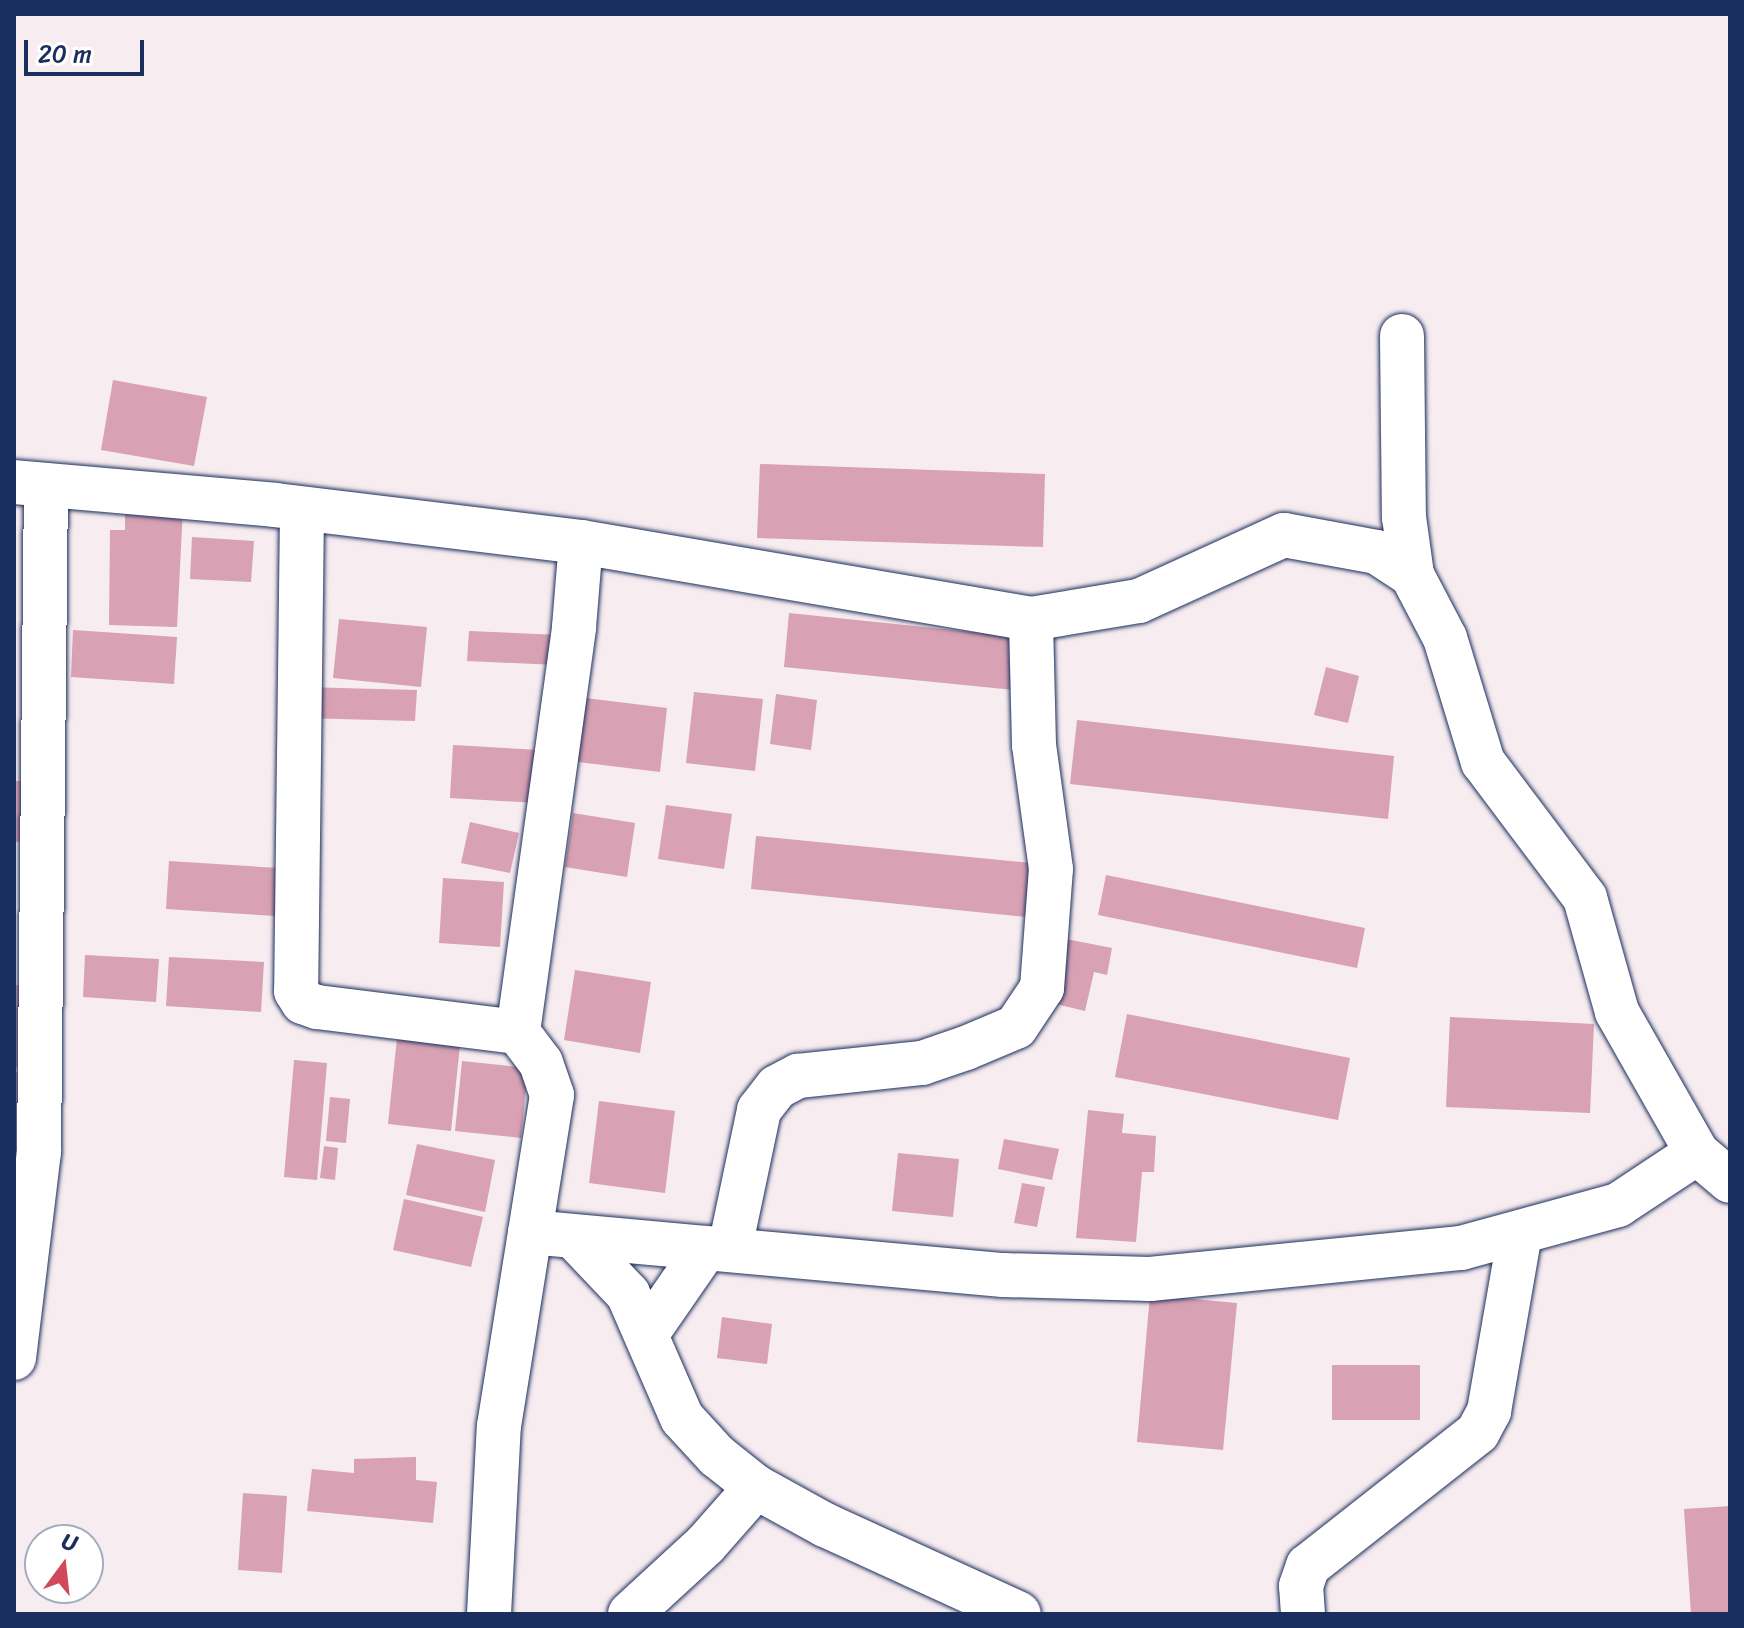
<!DOCTYPE html>
<html>
<head>
<meta charset="utf-8">
<style>
	body { margin:0 }
	#map { position:relative; width:1744px; height:1628px; overflow:hidden; background:#f7ecf0; font-family:Sriracha,sans-serif }
	div>[style] { position:absolute }
	.building>* { inset:0; background:#d8a1b4 }
	.roads { filter:drop-shadow(0 0 2px #1b2f5e) drop-shadow(0 0 2px #1b2f5e) }
	.minor>* { height:44px; margin:-22px; padding:0 22px; transform-origin:22px; border-radius:22px; background:#fff }
	span { translate:-50% -50%; white-space:nowrap; text-align:center; line-height:1.15; -webkit-text-stroke:7px #fff; paint-order:stroke }
	.frame { position:absolute; inset:0; border:16px solid #1b2f5e; pointer-events:none }
	.north { position:absolute; left:24px; top:1524px; width:80px; height:80px; box-sizing:border-box; background:#fff; border:2px solid #a4acbf; border-radius:50%; rotate:15deg; font-size:22px; font-weight:700; line-height:32px; text-align:center; color:#1b2f5e }
	.north::after { content:''; display:block; margin:auto; width:28px; height:36px; background:#d1495b; clip-path:polygon(50% 0,100% 100%,50% 72%,0 100%) }
	.scale { position:absolute; left:24px; top:40px; width:120px; height:36px; box-sizing:border-box; border:4px solid #1b2f5e; border-top:0; padding-left:10px; font-size:24px; line-height:28px; white-space:nowrap; color:#1b2f5e; -webkit-text-stroke:6px #fff; paint-order:stroke }
</style>
</head>
<body>
<div id="map">
	<div class="building">
		<i style="clip-path:polygon(113px 380px,207px 397px,194px 466px,101px 450px)"></i>
		<i style="clip-path:polygon(760px 464px,1045px 474px,1043px 547px,757px 538px)"></i>
		<i style="clip-path:polygon(125px 506px,183px 508px,177px 627px,109px 625px,110px 530px,125px 530px)"></i>
		<i style="clip-path:polygon(192px 537px,254px 541px,251px 582px,190px 579px)"></i>
		<i style="clip-path:polygon(789px 613px,1020px 637px,1014px 690px,784px 667px)"></i>
		<i style="clip-path:polygon(339px 619px,427px 627px,421px 687px,333px 678px)"></i>
		<i style="clip-path:polygon(73px 630px,177px 637px,174px 684px,71px 677px)"></i>
		<i style="clip-path:polygon(469px 631px,559px 635px,557px 665px,467px 661px)"></i>
		<i style="clip-path:polygon(1326px 667px,1359px 676px,1348px 723px,1314px 715px)"></i>
		<i style="clip-path:polygon(303px 687px,417px 690px,415px 721px,302px 718px)"></i>
		<i style="clip-path:polygon(694px 692px,763px 699px,755px 771px,686px 763px)"></i>
		<i style="clip-path:polygon(776px 694px,817px 700px,811px 750px,770px 744px)"></i>
		<i style="clip-path:polygon(586px 698px,667px 708px,660px 772px,578px 762px)"></i>
		<i style="clip-path:polygon(1077px 720px,1394px 756px,1388px 819px,1070px 784px)"></i>
		<i style="clip-path:polygon(453px 745px,539px 750px,536px 803px,450px 798px)"></i>
		<i style="clip-path:polygon(14px 781px,34px 781px,35px 841px,14px 842px)"></i>
		<i style="clip-path:polygon(666px 805px,732px 814px,724px 869px,658px 859px)"></i>
		<i style="clip-path:polygon(573px 813px,635px 823px,627px 877px,565px 867px)"></i>
		<i style="clip-path:polygon(470px 822px,519px 833px,510px 873px,461px 863px)"></i>
		<i style="clip-path:polygon(756px 836px,1042px 864px,1036px 918px,751px 889px)"></i>
		<i style="clip-path:polygon(169px 861px,278px 868px,275px 916px,166px 909px)"></i>
		<i style="clip-path:polygon(1106px 875px,1365px 928px,1357px 968px,1098px 915px)"></i>
		<i style="clip-path:polygon(443px 878px,504px 882px,500px 947px,439px 943px)"></i>
		<i style="clip-path:polygon(1056px 937px,1112px 948px,1107px 975px,1094px 972px,1085px 1011px,1056px 1004px)"></i>
		<i style="clip-path:polygon(85px 955px,159px 959px,156px 1002px,83px 997px)"></i>
		<i style="clip-path:polygon(169px 957px,264px 962px,261px 1012px,166px 1006px)"></i>
		<i style="clip-path:polygon(575px 970px,651px 982px,640px 1053px,564px 1040px)"></i>
		<i style="clip-path:polygon(14px 985px,27px 986px,23px 1068px,14px 1067px)"></i>
		<i style="clip-path:polygon(1127px 1014px,1350px 1058px,1338px 1120px,1115px 1077px)"></i>
		<i style="clip-path:polygon(1450px 1017px,1594px 1024px,1590px 1113px,1446px 1107px)"></i>
		<i style="clip-path:polygon(397px 1038px,460px 1045px,451px 1131px,388px 1124px)"></i>
		<i style="clip-path:polygon(294px 1060px,327px 1063px,317px 1180px,284px 1177px)"></i>
		<i style="clip-path:polygon(462px 1061px,528px 1068px,521px 1138px,455px 1131px)"></i>
		<i style="clip-path:polygon(14px 1072px,23px 1072px,21px 1105px,14px 1104px)"></i>
		<i style="clip-path:polygon(330px 1097px,350px 1099px,346px 1143px,326px 1141px)"></i>
		<i style="clip-path:polygon(599px 1101px,675px 1111px,665px 1193px,589px 1183px)"></i>
		<i style="clip-path:polygon(1088px 1110px,1124px 1114px,1122px 1133px,1156px 1136px,1154px 1172px,1142px 1172px,1136px 1242px,1076px 1238px)"></i>
		<i style="clip-path:polygon(1004px 1139px,1059px 1149px,1052px 1180px,998px 1169px)"></i>
		<i style="clip-path:polygon(417px 1144px,495px 1160px,485px 1212px,406px 1195px)"></i>
		<i style="clip-path:polygon(324px 1146px,338px 1148px,335px 1180px,320px 1178px)"></i>
		<i style="clip-path:polygon(898px 1153px,959px 1159px,953px 1217px,892px 1211px)"></i>
		<i style="clip-path:polygon(1022px 1183px,1045px 1187px,1037px 1227px,1014px 1223px)"></i>
		<i style="clip-path:polygon(404px 1199px,483px 1217px,471px 1267px,393px 1250px)"></i>
		<i style="clip-path:polygon(1150px 1295px,1237px 1303px,1223px 1450px,1137px 1442px)"></i>
		<i style="clip-path:polygon(722px 1317px,772px 1324px,767px 1364px,717px 1358px)"></i>
		<i style="clip-path:polygon(1332px 1365px,1420px 1365px,1420px 1420px,1332px 1420px)"></i>
		<i style="clip-path:polygon(416px 1457px,416px 1480px,437px 1482px,433px 1523px,307px 1511px,312px 1469px,354px 1473px,354px 1459px)"></i>
		<i style="clip-path:polygon(243px 1493px,287px 1496px,282px 1573px,238px 1570px)"></i>
		<i style="clip-path:polygon(1730px 1506px,1730px 1614px,1691px 1614px,1684px 1509px)"></i>
	</div>
	<div class="roads">
		<div class="minor">
			<i style="left:1402px;top:336px;width:181px;rotate:89.4deg"></i>
			<i style="left:1404px;top:517px;width:59px;rotate:82.1deg"></i>
			<i style="left:14px;top:482px;width:262px;rotate:5deg"></i>
			<i style="left:275px;top:505px;width:308px;rotate:6.9deg"></i>
			<i style="left:581px;top:542px;width:457px;rotate:9.7deg"></i>
			<i style="left:1031px;top:619px;width:109px;rotate:-9.5deg"></i>
			<i style="left:1139px;top:601px;width:159px;rotate:-24.5deg"></i>
			<i style="left:1284px;top:535px;width:95px;rotate:10.4deg"></i>
			<i style="left:1377px;top:552px;width:42px;rotate:33.3deg"></i>
			<i style="left:1412px;top:575px;width:71px;rotate:62.4deg"></i>
			<i style="left:1445px;top:638px;width:130px;rotate:73deg"></i>
			<i style="left:1483px;top:762px;width:170px;rotate:53.1deg"></i>
			<i style="left:1585px;top:898px;width:118px;rotate:74.3deg"></i>
			<i style="left:1617px;top:1012px;width:162px;rotate:60.4deg"></i>
			<i style="left:1697px;top:1153px;width:43px;rotate:40.3deg"></i>
			<i style="left:302px;top:511px;width:480px;rotate:90.7deg"></i>
			<i style="left:296px;top:991px;width:13px;rotate:58deg"></i>
			<i style="left:303px;top:1002px;width:15px;rotate:20deg"></i>
			<i style="left:317px;top:1007px;width:203px;rotate:7.1deg"></i>
			<i style="left:530px;top:1232px;width:475px;rotate:5.2deg"></i>
			<i style="left:1003px;top:1275px;width:147px;rotate:1.6deg"></i>
			<i style="left:1150px;top:1279px;width:313px;rotate:-5.7deg"></i>
			<i style="left:1461px;top:1248px;width:163px;rotate:-15.3deg"></i>
			<i style="left:1618px;top:1205px;width:95px;rotate:-33.4deg"></i>
			<i style="left:574px;top:1237px;width:79px;rotate:46.5deg"></i>
			<i style="left:628px;top:1294px;width:135px;rotate:66.5deg"></i>
			<i style="left:682px;top:1418px;width:52px;rotate:47.4deg"></i>
			<i style="left:717px;top:1456px;width:50px;rotate:38.5deg"></i>
			<i style="left:756px;top:1487px;width:79px;rotate:28.8deg"></i>
			<i style="left:825px;top:1525px;width:213px;rotate:24.6deg"></i>
			<i style="left:730px;top:1248px;width:141px;rotate:-78.1deg"></i>
			<i style="left:759px;top:1110px;width:29px;rotate:-52deg"></i>
			<i style="left:777px;top:1087px;width:24px;rotate:-28deg"></i>
			<i style="left:798px;top:1076px;width:125px;rotate:-6deg"></i>
			<i style="left:922px;top:1063px;width:46px;rotate:-18.8deg"></i>
			<i style="left:966px;top:1048px;width:54px;rotate:-22.8deg"></i>
			<i style="left:1016px;top:1027px;width:47px;rotate:-56.3deg"></i>
			<i style="left:1042px;top:988px;width:119px;rotate:-85.7deg"></i>
			<i style="left:1051px;top:869px;width:125px;rotate:-97.8deg"></i>
			<i style="left:1034px;top:745px;width:126px;rotate:-91.4deg"></i>
			<i style="left:648px;top:1332px;width:102px;rotate:-55.4deg"></i>
			<i style="left:14px;top:1358px;width:208px;rotate:-83.1deg"></i>
			<i style="left:39px;top:1152px;width:667px;rotate:-89.4deg"></i>
			<i style="left:489px;top:1614px;width:188px;rotate:-87deg"></i>
			<i style="left:499px;top:1426px;width:335px;rotate:-80.9deg"></i>
			<i style="left:552px;top:1095px;width:34px;rotate:-109deg"></i>
			<i style="left:541px;top:1063px;width:39px;rotate:-127deg"></i>
			<i style="left:518px;top:1032px;width:409px;rotate:-82.1deg"></i>
			<i style="left:574px;top:627px;width:85px;rotate:-85.3deg"></i>
			<i style="left:630px;top:1614px;width:103px;rotate:-42.6deg"></i>
			<i style="left:706px;top:1544px;width:76px;rotate:-48.7deg"></i>
			<i style="left:1303px;top:1614px;width:28px;rotate:-94deg"></i>
			<i style="left:1301px;top:1586px;width:21px;rotate:-71deg"></i>
			<i style="left:1308px;top:1566px;width:216px;rotate:-38.2deg"></i>
			<i style="left:1478px;top:1432px;width:24px;rotate:-62deg"></i>
			<i style="left:1489px;top:1411px;width:181px;rotate:-80.1deg"></i>
		</div>
	</div>
	<div class="frame"></div>
	<div class="north">U</div>
	<div class="scale">20 m</div>
</div>
</body>
</html>
